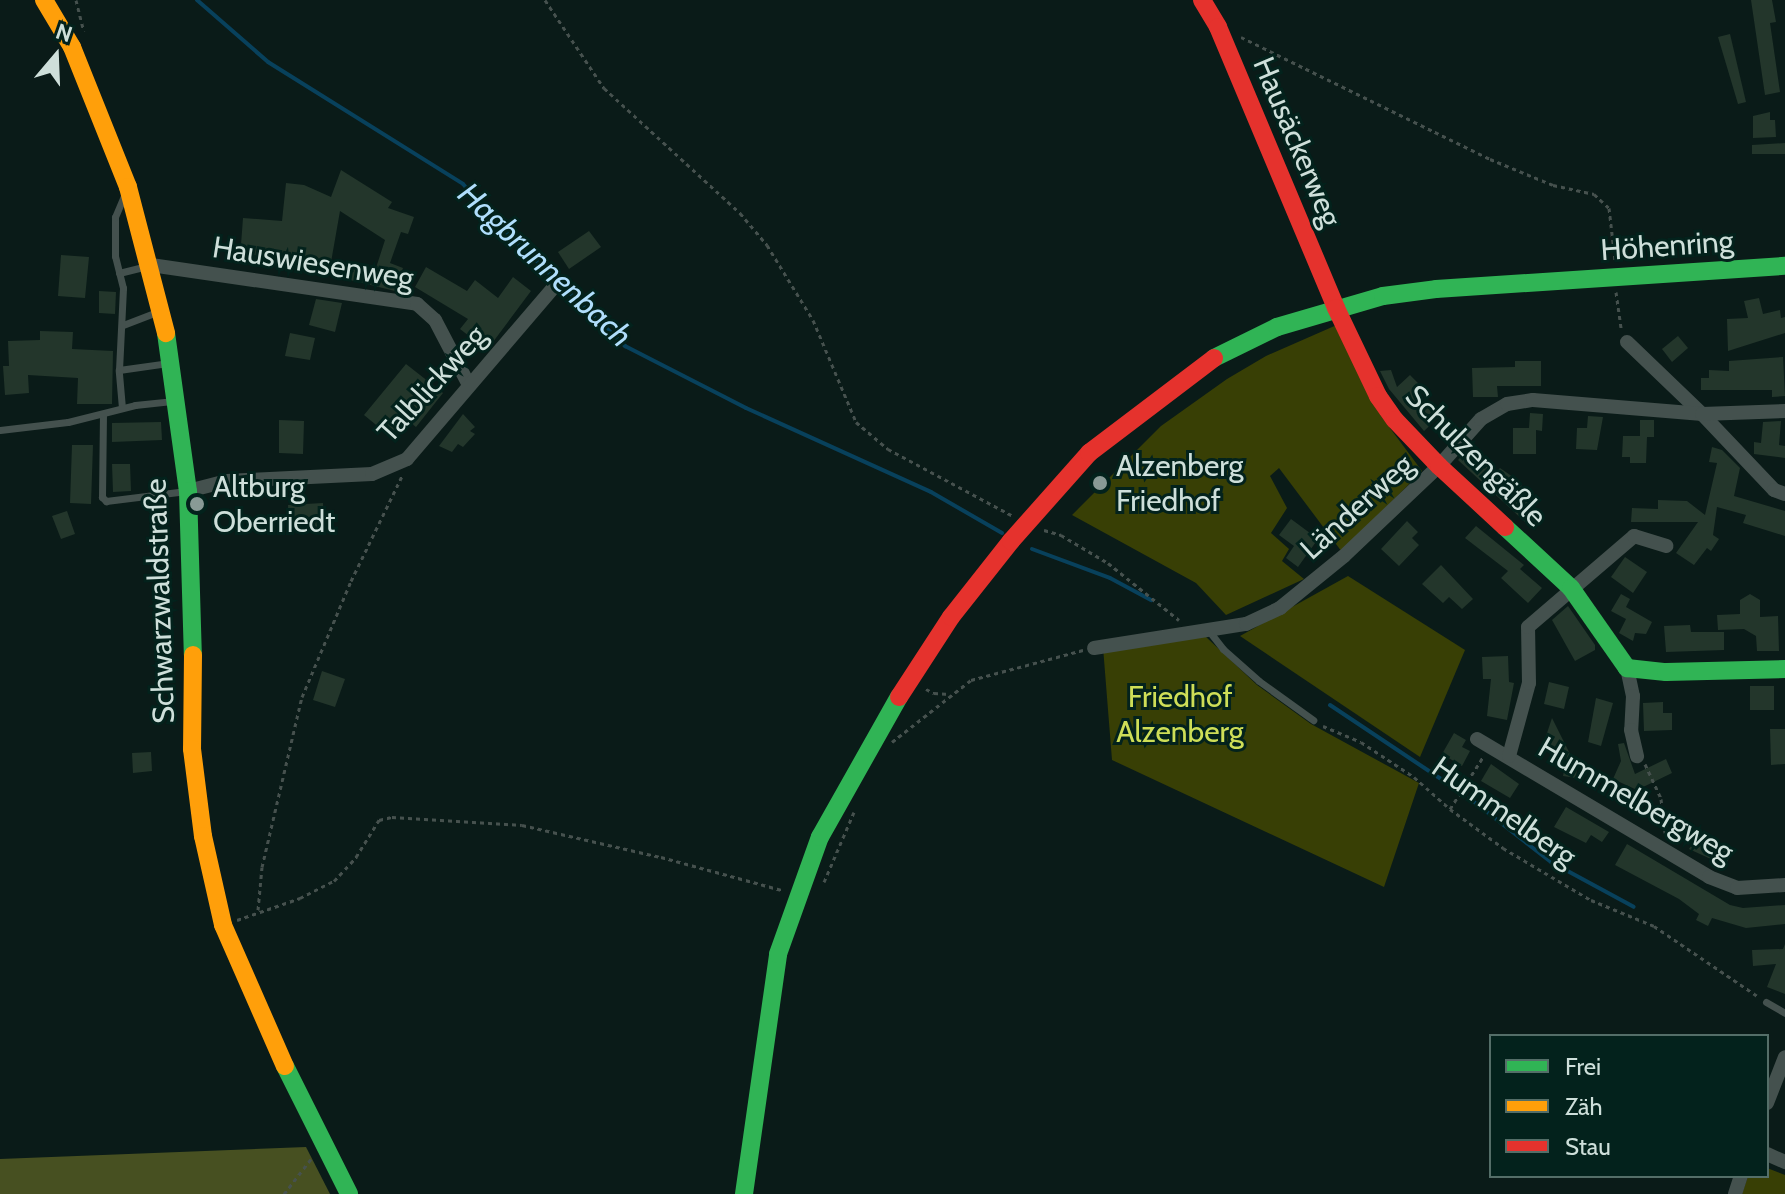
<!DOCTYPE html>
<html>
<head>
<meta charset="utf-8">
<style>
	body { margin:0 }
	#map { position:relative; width:1785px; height:1194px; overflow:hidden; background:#0a1b18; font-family:Cabin,sans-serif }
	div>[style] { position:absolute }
	.green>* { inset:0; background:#383f05 }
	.forest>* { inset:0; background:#475021 }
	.stream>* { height:4px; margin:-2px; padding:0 2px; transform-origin:2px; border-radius:2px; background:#08415c }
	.building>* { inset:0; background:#23362b }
	.path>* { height:3px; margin-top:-1.5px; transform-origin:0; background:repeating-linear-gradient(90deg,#46514e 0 4px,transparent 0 8px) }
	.lane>* { height:7px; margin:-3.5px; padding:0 3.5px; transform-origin:3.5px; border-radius:3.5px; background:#44514e }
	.street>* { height:14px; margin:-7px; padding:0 7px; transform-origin:7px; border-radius:7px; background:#44514e }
	.fast>* { height:18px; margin:-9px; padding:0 9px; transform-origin:9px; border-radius:9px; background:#30b455 }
	.slow>* { height:18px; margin:-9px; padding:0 9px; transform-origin:9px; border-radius:9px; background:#ff9f0a }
	.jam>* { height:18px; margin:-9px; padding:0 9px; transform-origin:9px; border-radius:9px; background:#e5322d }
	.dots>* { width:22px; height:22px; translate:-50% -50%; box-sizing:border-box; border:4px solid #03221c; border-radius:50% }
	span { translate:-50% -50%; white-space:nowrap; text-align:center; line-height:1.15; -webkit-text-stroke:6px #03221c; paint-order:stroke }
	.street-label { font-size:30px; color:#cedfda }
	.poi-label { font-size:30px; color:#cedfda }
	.left { translate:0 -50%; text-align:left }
	.park-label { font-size:30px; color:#cede57 }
	.water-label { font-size:32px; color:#b0defc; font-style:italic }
	.legend { position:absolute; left:1489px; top:1034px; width:280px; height:144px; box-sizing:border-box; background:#03221c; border:2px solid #546e68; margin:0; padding:10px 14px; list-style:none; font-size:24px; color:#cedfda }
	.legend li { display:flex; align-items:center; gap:16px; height:40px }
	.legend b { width:40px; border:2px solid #546e68 }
	.north { position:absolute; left:16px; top:16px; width:80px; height:80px; -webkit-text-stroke:6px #03221c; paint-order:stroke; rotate:19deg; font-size:22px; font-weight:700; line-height:32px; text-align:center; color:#cedfda }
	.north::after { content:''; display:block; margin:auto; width:28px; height:36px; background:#cedfda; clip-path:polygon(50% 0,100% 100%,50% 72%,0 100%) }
</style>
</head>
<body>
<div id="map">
	<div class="green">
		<i style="clip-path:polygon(1339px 324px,1381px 416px,1422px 471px,1342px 552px,1279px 468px,1270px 476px,1287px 508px,1271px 533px,1289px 549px,1282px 561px,1304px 579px,1226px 615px,1196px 583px,1072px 515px,1161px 426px,1227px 379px,1266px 356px)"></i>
		<i style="clip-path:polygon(1348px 576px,1465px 650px,1420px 757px,1240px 636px)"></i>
		<i style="clip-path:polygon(1205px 636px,1257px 685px,1311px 724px,1419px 783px,1384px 887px,1112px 760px,1103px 647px)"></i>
		<i style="clip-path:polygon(1767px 1168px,1785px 1175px,1785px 1194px,1742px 1194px,1748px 1176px,1767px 1176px)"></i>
	</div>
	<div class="forest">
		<i style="clip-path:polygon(306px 1147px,330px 1194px,0 1194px,0 1159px)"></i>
	</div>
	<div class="stream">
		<i style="left:197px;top:0;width:94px;rotate:41.1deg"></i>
		<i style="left:268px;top:62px;width:230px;rotate:32deg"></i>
		<i style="left:463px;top:184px;width:62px;rotate:48.3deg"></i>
		<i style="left:504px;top:230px;width:168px;rotate:43.8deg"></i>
		<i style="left:625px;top:346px;width:136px;rotate:27.1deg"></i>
		<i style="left:746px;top:408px;width:203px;rotate:24.4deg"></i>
		<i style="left:931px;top:492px;width:82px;rotate:30deg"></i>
		<i style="left:1032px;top:549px;width:83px;rotate:20.4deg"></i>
		<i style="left:1110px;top:578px;width:47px;rotate:28.2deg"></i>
		<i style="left:1330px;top:705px;width:151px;rotate:33.7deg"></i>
		<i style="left:1469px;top:798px;width:104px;rotate:38deg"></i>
		<i style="left:1551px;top:862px;width:94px;rotate:28.5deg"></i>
	</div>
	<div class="building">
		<i style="clip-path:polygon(1751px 0,1772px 0,1776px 22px,1770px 23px,1780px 92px,1765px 95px)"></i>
		<i style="clip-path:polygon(1730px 34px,1746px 102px,1738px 104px,1718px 37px)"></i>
		<i style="clip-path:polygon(1770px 112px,1770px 120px,1775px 120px,1776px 137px,1753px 138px,1753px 116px)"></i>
		<i style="clip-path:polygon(1785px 143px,1785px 154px,1752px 154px,1752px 145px)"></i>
		<i style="clip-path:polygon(341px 170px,392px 202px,388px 208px,414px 217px,408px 234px,401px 232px,390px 263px,403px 268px,395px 291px,350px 280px,355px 264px,375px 271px,385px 240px,340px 211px,330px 268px,294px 257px,293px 263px,240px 258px,243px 218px,282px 221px,286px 183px,304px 185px,331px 197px)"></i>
		<i style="clip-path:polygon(589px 231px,601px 247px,569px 269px,558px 252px)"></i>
		<i style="clip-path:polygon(61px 255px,89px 257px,85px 298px,58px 296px)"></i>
		<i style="clip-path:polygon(426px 267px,467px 291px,475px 280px,498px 298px,513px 277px,531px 291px,487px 350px,460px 329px,468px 319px,415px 287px)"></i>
		<i style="clip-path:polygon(99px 291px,116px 292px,115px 314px,99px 313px)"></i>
		<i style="clip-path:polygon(1759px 298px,1763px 314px,1780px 310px,1781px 318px,1785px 317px,1785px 333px,1728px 351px,1727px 319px,1748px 318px,1744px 301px)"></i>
		<i style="clip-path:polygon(316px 299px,342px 303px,335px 332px,309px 325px)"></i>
		<i style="clip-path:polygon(40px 331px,73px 332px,72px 349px,113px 351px,112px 404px,77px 404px,78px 378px,28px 375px,29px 393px,5px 395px,3px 366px,9px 366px,8px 341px,40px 340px)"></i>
		<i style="clip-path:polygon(290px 333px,315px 338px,310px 360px,285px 356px)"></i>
		<i style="clip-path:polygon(1678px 336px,1688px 348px,1672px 362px,1662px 349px)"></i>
		<i style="clip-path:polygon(1783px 357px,1785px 396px,1772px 397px,1772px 390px,1701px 390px,1701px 378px,1709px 378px,1709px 370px,1729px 371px,1729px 361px)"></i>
		<i style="clip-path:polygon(1515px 361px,1541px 361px,1541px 386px,1497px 386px,1498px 397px,1473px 397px,1472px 368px,1515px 367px)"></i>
		<i style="clip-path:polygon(406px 364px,443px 393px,416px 427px,407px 420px,392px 438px,364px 415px)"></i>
		<i style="clip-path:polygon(1391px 370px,1397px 387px,1410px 375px,1421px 386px,1415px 392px,1439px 417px,1424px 431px,1389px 389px,1380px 371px)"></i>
		<i style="clip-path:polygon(1530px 413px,1543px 414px,1542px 431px,1536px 430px,1536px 454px,1513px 454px,1513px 428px,1529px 428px)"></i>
		<i style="clip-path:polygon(463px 414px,475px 427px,470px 431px,475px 434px,463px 447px,458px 444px,452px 452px,439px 446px)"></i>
		<i style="clip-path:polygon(1588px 416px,1603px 417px,1597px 450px,1576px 449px,1577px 428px,1587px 428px)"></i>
		<i style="clip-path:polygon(279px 420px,304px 421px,303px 454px,279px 453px)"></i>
		<i style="clip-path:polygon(1640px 420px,1654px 420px,1654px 437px,1647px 437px,1646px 463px,1630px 463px,1630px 457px,1622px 457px,1623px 436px,1640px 436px)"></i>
		<i style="clip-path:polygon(1781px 421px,1779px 445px,1785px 446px,1785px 458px,1754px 454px,1754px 442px,1761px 443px,1763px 422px)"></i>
		<i style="clip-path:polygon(161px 422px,162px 440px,112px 442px,112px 423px)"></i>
		<i style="clip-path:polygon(72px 445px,93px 445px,91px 504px,70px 503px)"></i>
		<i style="clip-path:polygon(1470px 447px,1497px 471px,1500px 468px,1513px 477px,1537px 501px,1530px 508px,1534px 512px,1525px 522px,1458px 460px)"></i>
		<i style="clip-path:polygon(1712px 447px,1722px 450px,1740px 468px,1734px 496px,1785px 511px,1785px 536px,1743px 523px,1746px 515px,1717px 507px,1713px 535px,1719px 539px,1711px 551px,1707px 548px,1694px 565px,1676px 553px,1698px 522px,1631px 522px,1632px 508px,1658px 509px,1658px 500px,1687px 501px,1705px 515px,1717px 463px,1709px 462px)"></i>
		<i style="clip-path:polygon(112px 464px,130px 464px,131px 491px,113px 492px)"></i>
		<i style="clip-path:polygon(323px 503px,324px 528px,289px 530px,288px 505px)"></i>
		<i style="clip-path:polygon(67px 511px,75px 534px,61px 539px,52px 516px)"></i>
		<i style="clip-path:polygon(1291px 519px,1318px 539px,1298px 567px,1286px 558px,1294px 546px,1279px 535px)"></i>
		<i style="clip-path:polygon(1407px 521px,1418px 532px,1412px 538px,1419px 545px,1399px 566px,1381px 549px)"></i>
		<i style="clip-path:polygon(1476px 526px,1524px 565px,1520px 569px,1542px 588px,1528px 603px,1501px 578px,1508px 571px,1465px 538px)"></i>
		<i style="clip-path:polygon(1625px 557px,1647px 572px,1633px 593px,1611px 577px)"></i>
		<i style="clip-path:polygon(1441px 565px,1473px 599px,1462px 609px,1449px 597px,1443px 603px,1422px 584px)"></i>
		<i style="clip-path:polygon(1621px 594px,1630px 599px,1626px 607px,1652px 622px,1646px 634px,1635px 633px,1633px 641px,1619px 633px,1626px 619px,1611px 611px)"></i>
		<i style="clip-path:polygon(1750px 594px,1760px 600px,1760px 617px,1778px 616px,1779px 651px,1757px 651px,1756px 636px,1744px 629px,1718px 630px,1717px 615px,1740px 614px,1740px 600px)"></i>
		<i style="clip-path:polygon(1568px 606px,1595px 645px,1595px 650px,1575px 661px,1552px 620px)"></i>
		<i style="clip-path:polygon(1690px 625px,1691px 632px,1724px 632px,1724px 650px,1666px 652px,1664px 626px)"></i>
		<i style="clip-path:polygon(1508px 656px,1509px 682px,1514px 683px,1507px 720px,1487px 716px,1491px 679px,1483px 679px,1482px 657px)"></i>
		<i style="clip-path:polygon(322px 671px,345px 679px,335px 707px,313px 700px)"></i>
		<i style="clip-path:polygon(1549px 682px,1569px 687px,1564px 709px,1544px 704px)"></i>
		<i style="clip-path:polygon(1750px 686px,1774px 686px,1774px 710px,1750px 710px)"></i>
		<i style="clip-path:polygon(1596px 698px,1613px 703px,1601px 746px,1588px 742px)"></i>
		<i style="clip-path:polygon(1663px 702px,1663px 713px,1672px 713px,1672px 730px,1644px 731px,1643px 703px)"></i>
		<i style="clip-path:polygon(1552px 718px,1577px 768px,1576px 778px,1563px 776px,1567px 755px,1556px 761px,1545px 739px)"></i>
		<i style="clip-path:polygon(1770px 729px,1785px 729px,1785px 764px,1771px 765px)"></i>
		<i style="clip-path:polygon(1454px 733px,1466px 740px,1462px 747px,1470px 751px,1462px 766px,1442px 754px)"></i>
		<i style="clip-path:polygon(1624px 743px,1635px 774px,1666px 759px,1672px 773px,1637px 790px,1613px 779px,1621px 761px,1618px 744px)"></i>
		<i style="clip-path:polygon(151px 752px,152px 771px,133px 773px,132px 753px)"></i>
		<i style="clip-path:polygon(1491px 764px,1519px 784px,1510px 798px,1481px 781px)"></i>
		<i style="clip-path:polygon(1566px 807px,1609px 832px,1602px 842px,1591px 835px,1586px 843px,1554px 827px)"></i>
		<i style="clip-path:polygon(1699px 834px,1732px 849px,1726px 866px,1689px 849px)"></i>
		<i style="clip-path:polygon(1627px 844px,1730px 905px,1743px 908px,1785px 905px,1785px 924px,1746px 928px,1712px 918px,1708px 926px,1696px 920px,1699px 914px,1679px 899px,1615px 865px)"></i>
		<i style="clip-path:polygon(1785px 944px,1785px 994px,1767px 987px,1776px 964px,1753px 966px,1752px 950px,1783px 949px)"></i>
	</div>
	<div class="path">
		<i style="left:76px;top:0;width:32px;rotate:76deg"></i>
		<i style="left:545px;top:0;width:106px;rotate:56.2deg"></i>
		<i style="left:604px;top:88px;width:185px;rotate:42.6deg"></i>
		<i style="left:740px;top:213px;width:42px;rotate:49.8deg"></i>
		<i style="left:767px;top:245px;width:88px;rotate:58.5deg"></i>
		<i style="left:813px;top:320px;width:111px;rotate:67.1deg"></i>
		<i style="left:856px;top:422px;width:42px;rotate:40.2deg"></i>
		<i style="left:888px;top:449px;width:140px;rotate:28.2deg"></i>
		<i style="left:1241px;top:37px;width:277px;rotate:26.1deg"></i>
		<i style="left:1490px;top:159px;width:68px;rotate:22.4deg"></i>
		<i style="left:1553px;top:185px;width:42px;rotate:12.4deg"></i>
		<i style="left:1594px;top:194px;width:21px;rotate:43deg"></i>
		<i style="left:1609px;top:208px;width:52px;rotate:83.4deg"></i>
		<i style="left:1616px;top:292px;width:36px;rotate:82deg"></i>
		<i style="left:1044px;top:530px;width:18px;rotate:16deg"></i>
		<i style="left:1061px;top:535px;width:55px;rotate:30.8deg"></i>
		<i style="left:1108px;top:563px;width:91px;rotate:38.8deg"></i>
		<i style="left:926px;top:689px;width:9px;rotate:27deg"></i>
		<i style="left:934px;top:693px;width:15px;rotate:4deg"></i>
		<i style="left:1323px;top:726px;width:41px;rotate:22.8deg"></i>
		<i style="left:1361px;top:742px;width:64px;rotate:33.4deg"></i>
		<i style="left:1414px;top:777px;width:48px;rotate:41.6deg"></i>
		<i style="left:1450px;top:809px;width:66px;rotate:36.3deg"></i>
		<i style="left:1503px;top:848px;width:102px;rotate:30.6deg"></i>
		<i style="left:1591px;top:900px;width:68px;rotate:22.4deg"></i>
		<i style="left:1654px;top:926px;width:127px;rotate:34.1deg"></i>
		<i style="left:892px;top:742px;width:100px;rotate:-38.1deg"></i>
		<i style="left:971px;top:680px;width:116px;rotate:-15deg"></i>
		<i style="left:1645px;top:764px;width:38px;rotate:65deg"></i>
		<i style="left:1661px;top:799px;width:34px;rotate:83deg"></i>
		<i style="left:1450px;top:809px;width:62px;rotate:-57.6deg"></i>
		<i style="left:824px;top:882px;width:76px;rotate:-66.8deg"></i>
		<i style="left:258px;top:910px;width:43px;rotate:-84.7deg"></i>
		<i style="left:262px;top:867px;width:175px;rotate:-76.8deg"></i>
		<i style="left:302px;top:697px;width:126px;rotate:-67.1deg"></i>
		<i style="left:351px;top:581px;width:117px;rotate:-64.1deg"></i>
		<i style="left:237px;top:920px;width:67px;rotate:-19.2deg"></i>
		<i style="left:300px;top:898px;width:38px;rotate:-27deg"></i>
		<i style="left:334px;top:881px;width:33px;rotate:-47deg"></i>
		<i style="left:356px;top:857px;width:44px;rotate:-58.1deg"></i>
		<i style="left:379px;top:820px;width:13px;rotate:-13deg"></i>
		<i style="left:392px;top:817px;width:130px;rotate:3.5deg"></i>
		<i style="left:522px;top:825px;width:143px;rotate:13deg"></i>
		<i style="left:661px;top:857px;width:125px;rotate:15.3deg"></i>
		<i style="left:284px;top:1194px;width:44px;rotate:-52.4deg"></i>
	</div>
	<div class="lane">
		<i style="left:119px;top:273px;width:30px;rotate:-14deg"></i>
		<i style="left:123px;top:325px;width:39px;rotate:-21deg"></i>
		<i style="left:119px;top:370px;width:49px;rotate:-8.1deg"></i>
		<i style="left:122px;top:408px;width:38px;rotate:-95deg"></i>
		<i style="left:119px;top:370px;width:82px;rotate:-87.2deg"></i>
		<i style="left:123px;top:288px;width:33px;rotate:-104deg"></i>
		<i style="left:115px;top:256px;width:39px;rotate:-90deg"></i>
		<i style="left:115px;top:217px;width:23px;rotate:-67deg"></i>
		<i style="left:103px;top:414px;width:83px;rotate:90.7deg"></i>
		<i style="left:102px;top:497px;width:6px;rotate:45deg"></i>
		<i style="left:106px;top:501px;width:81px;rotate:-7.1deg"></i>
		<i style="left:0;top:430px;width:68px;rotate:-6.7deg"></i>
		<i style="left:68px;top:422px;width:69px;rotate:-14.2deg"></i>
		<i style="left:135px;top:405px;width:37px;rotate:-6deg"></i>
		<i style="left:1209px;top:631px;width:23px;rotate:52deg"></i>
		<i style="left:1223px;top:649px;width:48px;rotate:41.6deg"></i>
		<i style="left:1259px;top:681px;width:67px;rotate:35.8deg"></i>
		<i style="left:1766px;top:1002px;width:22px;rotate:30deg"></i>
	</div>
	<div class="street">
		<i style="left:151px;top:265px;width:269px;rotate:8.3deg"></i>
		<i style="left:417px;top:304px;width:24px;rotate:42deg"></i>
		<i style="left:435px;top:320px;width:73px;rotate:62.4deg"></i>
		<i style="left:1627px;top:342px;width:104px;rotate:43.8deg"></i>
		<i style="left:1702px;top:414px;width:105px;rotate:46.5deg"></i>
		<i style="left:1774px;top:490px;width:12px;rotate:20deg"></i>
		<i style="left:188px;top:491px;width:40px;rotate:-14.4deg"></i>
		<i style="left:227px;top:481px;width:145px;rotate:-2.8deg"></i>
		<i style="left:372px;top:474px;width:38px;rotate:-23deg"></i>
		<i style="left:407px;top:459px;width:223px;rotate:-49.5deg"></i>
		<i style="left:1094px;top:648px;width:154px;rotate:-9deg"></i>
		<i style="left:1246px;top:624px;width:38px;rotate:-25deg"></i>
		<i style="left:1280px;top:608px;width:82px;rotate:-39.1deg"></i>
		<i style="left:1344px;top:556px;width:131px;rotate:-43.5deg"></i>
		<i style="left:1439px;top:466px;width:63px;rotate:-48.2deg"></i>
		<i style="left:1481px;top:419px;width:30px;rotate:-30deg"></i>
		<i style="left:1507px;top:404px;width:26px;rotate:-9deg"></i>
		<i style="left:1533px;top:400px;width:170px;rotate:4.7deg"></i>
		<i style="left:1702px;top:414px;width:83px;rotate:-2.1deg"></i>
		<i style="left:1627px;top:668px;width:29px;rotate:78deg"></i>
		<i style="left:1633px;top:696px;width:34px;rotate:93deg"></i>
		<i style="left:1631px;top:730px;width:27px;rotate:77deg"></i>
		<i style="left:1477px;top:739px;width:270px;rotate:30.7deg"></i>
		<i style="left:1709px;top:877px;width:30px;rotate:21deg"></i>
		<i style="left:1737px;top:888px;width:48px;rotate:-3.6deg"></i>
		<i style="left:1509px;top:756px;width:76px;rotate:-74.7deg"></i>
		<i style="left:1529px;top:683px;width:56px;rotate:-91deg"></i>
		<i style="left:1528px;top:627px;width:140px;rotate:-40.6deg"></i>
		<i style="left:1634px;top:536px;width:34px;rotate:17deg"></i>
		<i style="left:1767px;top:1103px;width:49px;rotate:-68.6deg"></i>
		<i style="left:1767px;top:1154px;width:20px;rotate:24deg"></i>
		<i style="left:1735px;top:1194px;width:19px;rotate:-72deg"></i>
	</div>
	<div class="fast">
		<i style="left:166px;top:333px;width:160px;rotate:82.1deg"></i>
		<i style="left:188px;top:491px;width:164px;rotate:88.3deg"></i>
		<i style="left:1214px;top:358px;width:70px;rotate:-26.2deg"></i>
		<i style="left:1277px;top:327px;width:110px;rotate:-16.3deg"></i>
		<i style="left:1383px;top:296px;width:53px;rotate:-7.5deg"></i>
		<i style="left:1436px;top:289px;width:350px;rotate:-3.8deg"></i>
		<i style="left:1505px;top:527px;width:90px;rotate:42.7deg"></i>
		<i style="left:1571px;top:588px;width:98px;rotate:55deg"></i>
		<i style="left:1627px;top:668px;width:39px;rotate:6deg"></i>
		<i style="left:1666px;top:672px;width:119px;rotate:-1.4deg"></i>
		<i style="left:285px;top:1066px;width:143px;rotate:63.4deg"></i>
		<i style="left:744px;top:1194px;width:242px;rotate:-81.9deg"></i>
		<i style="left:778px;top:954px;width:124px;rotate:-70.3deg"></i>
		<i style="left:820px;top:837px;width:161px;rotate:-60.6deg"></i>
	</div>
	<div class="slow">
		<i style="left:44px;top:0;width:55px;rotate:59.2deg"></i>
		<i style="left:72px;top:47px;width:151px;rotate:68.2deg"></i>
		<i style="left:128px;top:187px;width:151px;rotate:75.4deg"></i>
		<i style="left:193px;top:655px;width:94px;rotate:90.6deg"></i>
		<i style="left:192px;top:749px;width:88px;rotate:82.8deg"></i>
		<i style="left:203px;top:836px;width:91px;rotate:77.3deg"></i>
		<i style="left:223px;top:925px;width:154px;rotate:66.3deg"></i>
	</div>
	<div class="jam">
		<i style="left:1202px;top:0;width:31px;rotate:59deg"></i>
		<i style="left:1218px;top:27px;width:305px;rotate:67.2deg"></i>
		<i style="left:1336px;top:308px;width:98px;rotate:64.5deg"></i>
		<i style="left:1378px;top:396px;width:29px;rotate:55deg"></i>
		<i style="left:1395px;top:420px;width:64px;rotate:46.3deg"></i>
		<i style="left:1439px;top:466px;width:90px;rotate:42.7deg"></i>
		<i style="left:899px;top:697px;width:95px;rotate:-57deg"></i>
		<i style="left:951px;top:617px;width:97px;rotate:-51.7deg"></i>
		<i style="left:1011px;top:541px;width:118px;rotate:-48.4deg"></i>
		<i style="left:1089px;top:453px;width:157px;rotate:-37.2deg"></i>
	</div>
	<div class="dots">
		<i style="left:1100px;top:483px;background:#899a96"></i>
		<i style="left:197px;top:504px;background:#899a96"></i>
	</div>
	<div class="street-label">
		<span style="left:1297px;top:142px;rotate:67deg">Hausäckerweg</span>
		<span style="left:1667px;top:246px;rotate:-4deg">Höhenring</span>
		<span style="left:313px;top:263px;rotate:9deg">Hauswiesenweg</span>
		<span style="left:432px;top:384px;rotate:-48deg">Talblickweg</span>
		<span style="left:1476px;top:456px;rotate:45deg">Schulzengäßle</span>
		<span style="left:1357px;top:507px;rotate:-42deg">Länderweg</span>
		<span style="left:160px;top:601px;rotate:-92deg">Schwarzwaldstraße</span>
		<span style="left:1636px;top:800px;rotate:30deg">Hummelbergweg</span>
		<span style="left:1504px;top:812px;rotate:35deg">Hummelberg</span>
	</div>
	<div class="poi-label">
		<span class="left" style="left:1116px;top:483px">Alzenberg<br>Friedhof</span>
		<span class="left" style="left:213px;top:504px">Altburg<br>Oberriedt</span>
	</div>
	<div class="park-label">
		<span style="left:1180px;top:714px">Friedhof<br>Alzenberg</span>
	</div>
	<div class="water-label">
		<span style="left:545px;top:265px;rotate:43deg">Hagbrunnenbach</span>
	</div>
	<ul class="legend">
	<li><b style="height:10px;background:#30b455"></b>Frei</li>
	<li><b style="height:10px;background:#ff9f0a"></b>Zäh</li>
	<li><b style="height:10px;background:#e5322d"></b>Stau</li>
	</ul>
	<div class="north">N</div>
</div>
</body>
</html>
